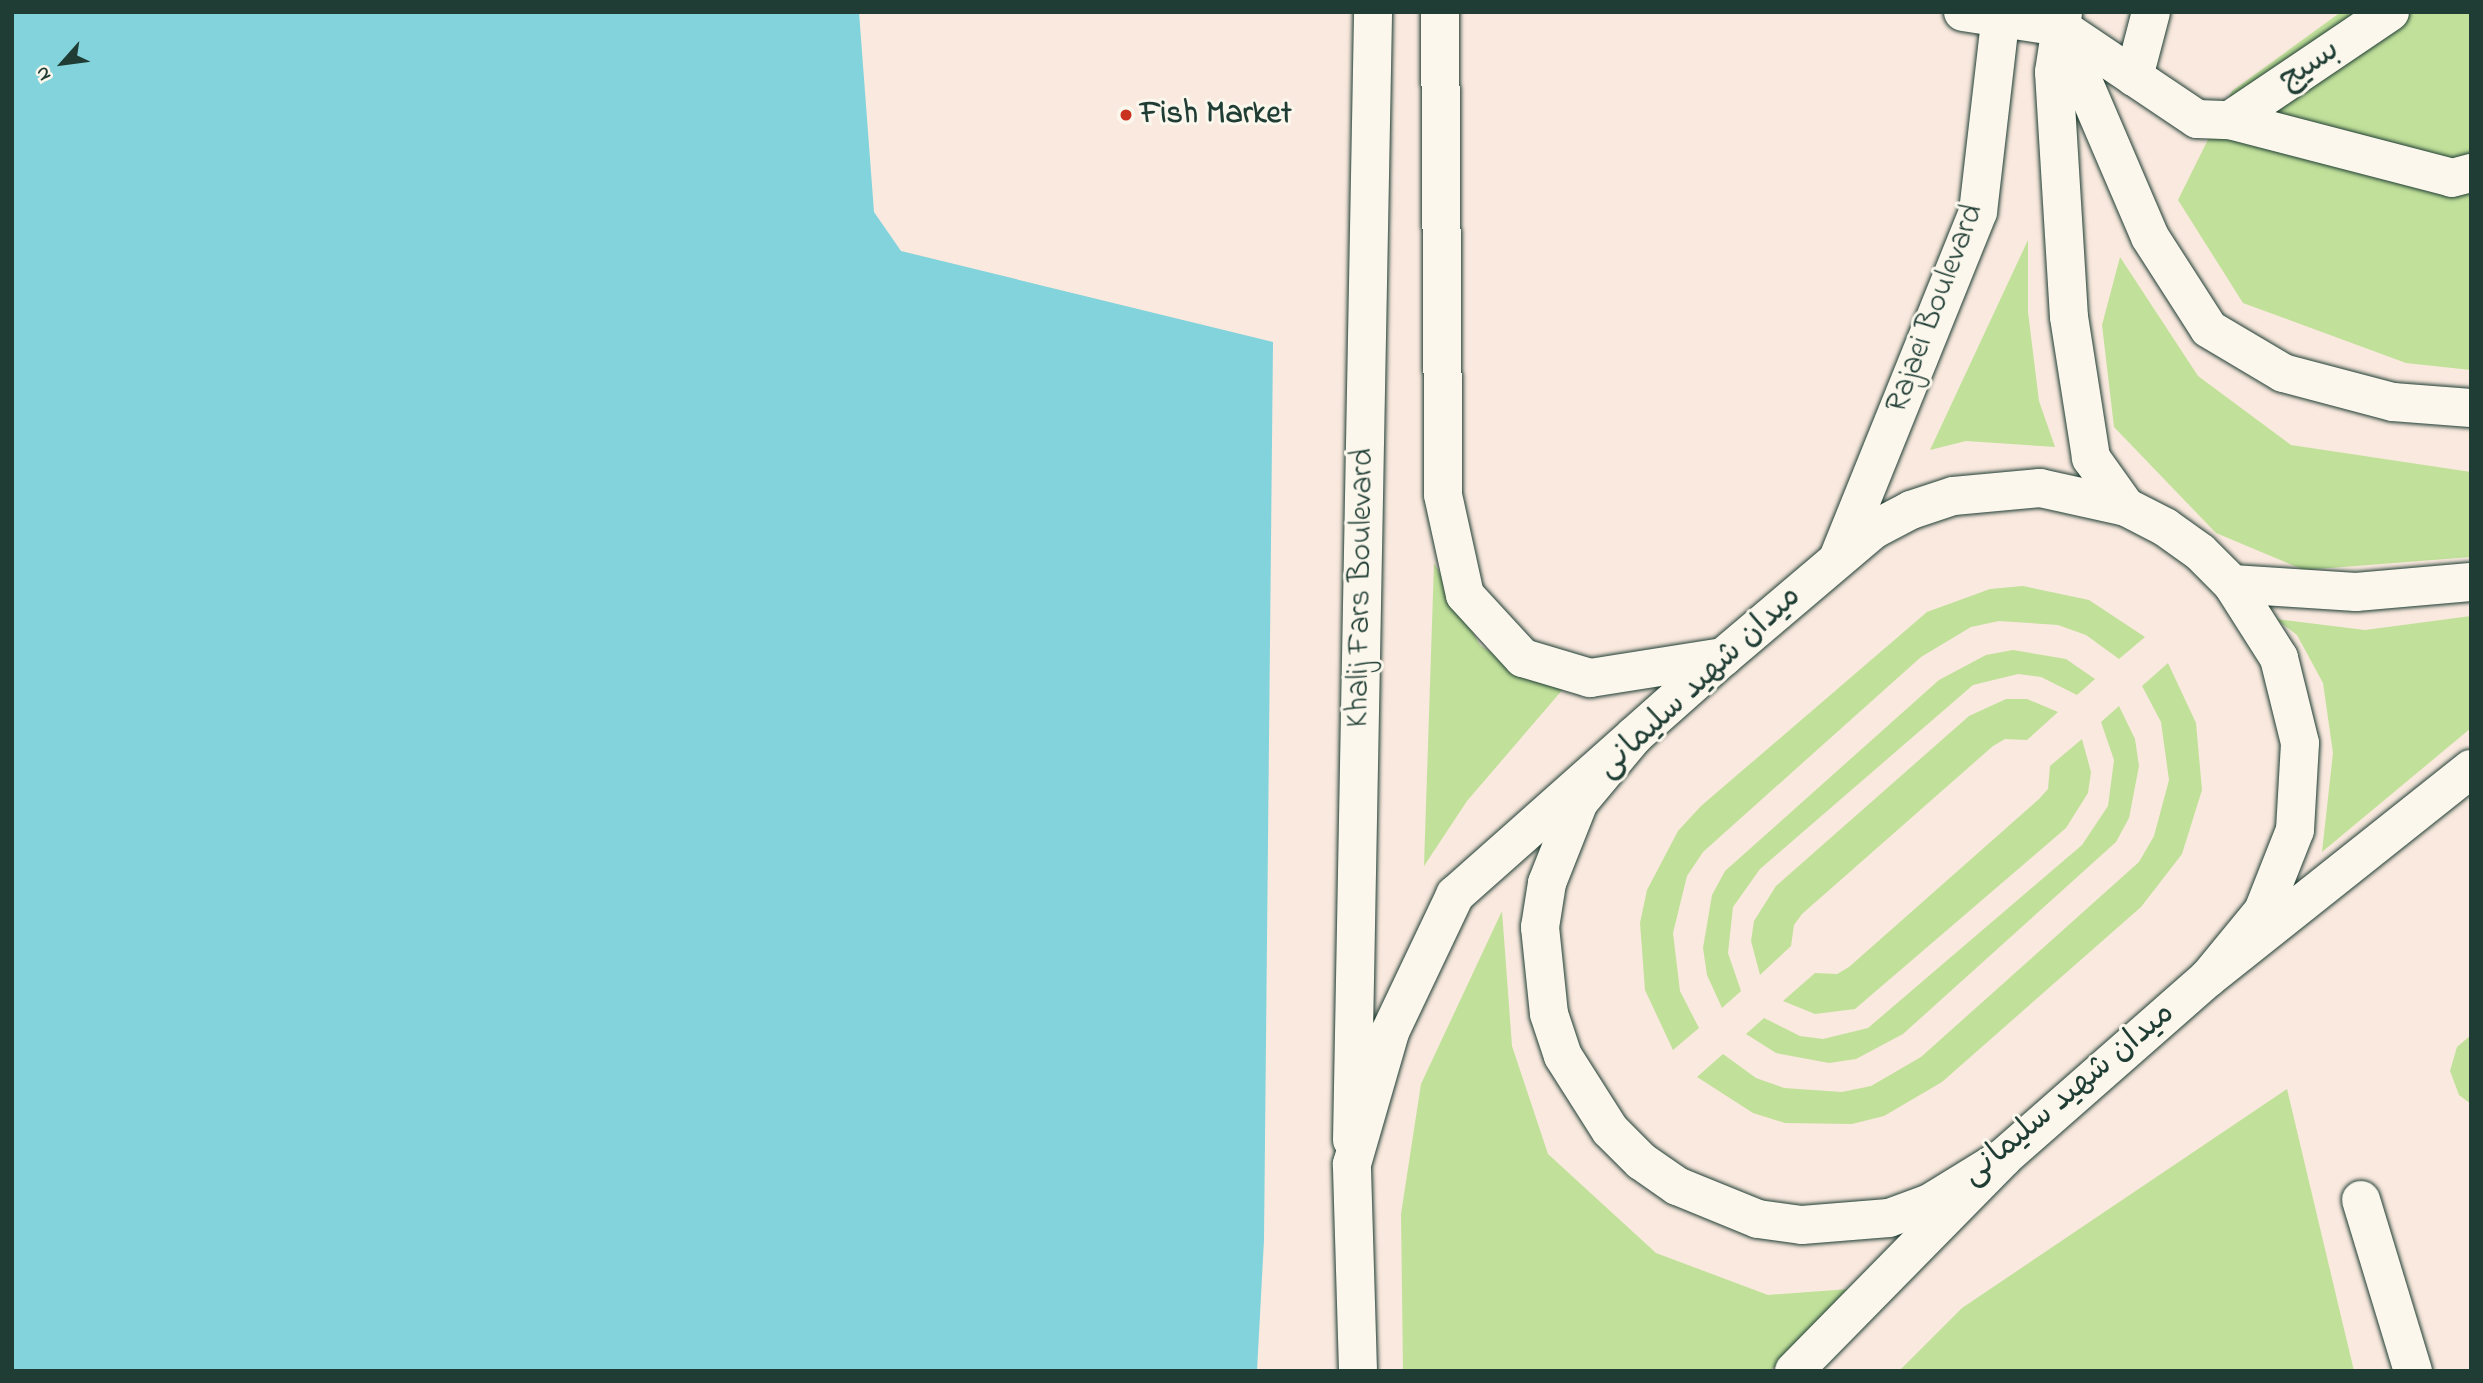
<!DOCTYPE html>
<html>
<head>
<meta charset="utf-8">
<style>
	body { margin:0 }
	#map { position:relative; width:2483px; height:1383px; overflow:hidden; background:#fae9de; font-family:"Indie Flower","Playpen Sans Arabic",sans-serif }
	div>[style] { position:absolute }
	.green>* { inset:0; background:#c1e19a }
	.water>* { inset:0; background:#82d3db }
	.roads { filter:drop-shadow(0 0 2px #1f3d34) drop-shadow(0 0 2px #1f3d34) }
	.street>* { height:38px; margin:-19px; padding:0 19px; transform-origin:19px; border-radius:19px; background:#fbf7ec }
	.secondary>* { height:38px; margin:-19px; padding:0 19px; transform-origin:19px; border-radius:19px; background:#fbf7ec }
	.primary>* { height:38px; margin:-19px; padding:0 19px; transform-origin:19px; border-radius:19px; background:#fbf7ec }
	.highway>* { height:38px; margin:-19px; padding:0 19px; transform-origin:19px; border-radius:19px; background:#fbf7ec }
	.dots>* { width:19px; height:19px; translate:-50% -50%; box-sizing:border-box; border:4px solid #fbf7ec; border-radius:50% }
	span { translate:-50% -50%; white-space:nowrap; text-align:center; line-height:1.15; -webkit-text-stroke:6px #fbf7ec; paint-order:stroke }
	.street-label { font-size:32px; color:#1f3d34 }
	.poi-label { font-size:32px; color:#1f3d34; font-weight:700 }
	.left { translate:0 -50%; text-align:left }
	.frame { position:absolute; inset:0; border:14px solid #1f3d34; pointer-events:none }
	.north { position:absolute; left:28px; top:28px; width:70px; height:70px; -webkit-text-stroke:5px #fbf7ec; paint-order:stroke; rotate:242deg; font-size:19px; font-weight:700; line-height:28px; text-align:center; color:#1f3d34 }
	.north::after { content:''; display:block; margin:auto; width:24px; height:32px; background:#1f3d34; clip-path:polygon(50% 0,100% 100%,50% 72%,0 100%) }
</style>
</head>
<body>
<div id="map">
	<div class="green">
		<i style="clip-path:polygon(2341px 12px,2471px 12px,2471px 370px,2406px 363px,2243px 303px,2178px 200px,2232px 91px)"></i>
		<i style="clip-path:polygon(2028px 240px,2028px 312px,2039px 401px,2055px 447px,1966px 441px,1930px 450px)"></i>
		<i style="clip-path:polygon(2120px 257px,2198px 376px,2291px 445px,2471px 472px,2471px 557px,2304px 570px,2216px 533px,2114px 427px,2102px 325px)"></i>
		<i style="clip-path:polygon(1434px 563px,1480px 645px,1514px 668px,1564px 688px,1467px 801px,1424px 866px)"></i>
		<i style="clip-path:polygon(2023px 586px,2089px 600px,2145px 637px,2119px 659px,2086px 635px,2058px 625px,1999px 621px,1971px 627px,1921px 657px,1703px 852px,1687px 876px,1673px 933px,1680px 991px,1699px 1028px,1673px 1050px,1645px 990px,1640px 923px,1647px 890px,1678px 831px,1701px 806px,1927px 612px,1990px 589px)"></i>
		<i style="clip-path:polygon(2471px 616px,2471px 728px,2322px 852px,2333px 753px,2323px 683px,2297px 635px,2276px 619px,2365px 630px)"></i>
		<i style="clip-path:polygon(2013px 650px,2066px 659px,2095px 679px,2077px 695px,2041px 677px,2018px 674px,1973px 685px,1760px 869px,1733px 907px,1728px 953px,1741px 991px,1722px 1008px,1707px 975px,1703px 948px,1712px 895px,1725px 871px,1939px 680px,1986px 655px)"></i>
		<i style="clip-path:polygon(2168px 663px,2196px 723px,2202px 790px,2182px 854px,2141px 907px,1942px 1082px,1884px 1116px,1852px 1124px,1785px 1123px,1753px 1113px,1697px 1077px,1723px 1054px,1756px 1078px,1784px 1088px,1842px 1092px,1871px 1086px,1921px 1057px,2139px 862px,2154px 836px,2169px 780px,2161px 722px,2142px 686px)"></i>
		<i style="clip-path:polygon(2006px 699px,2027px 699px,2058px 712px,2027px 740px,2005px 739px,1993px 746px,1802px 914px,1794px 925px,1791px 946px,1760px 975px,1751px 941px,1754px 921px,1776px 886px,1969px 716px)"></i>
		<i style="clip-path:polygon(2119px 706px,2135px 739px,2139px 766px,2129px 818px,2116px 842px,1903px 1034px,1856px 1059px,1829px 1063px,1776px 1053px,1746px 1034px,1764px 1018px,1800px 1036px,1823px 1039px,1868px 1028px,2082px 845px,2108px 806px,2114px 760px,2101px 722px)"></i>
		<i style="clip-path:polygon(2082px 739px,2091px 772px,2088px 793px,2066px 828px,1855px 1009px,1815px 1014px,1783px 1001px,1815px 973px,1837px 974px,1849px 967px,2039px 799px,2048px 789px,2050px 766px)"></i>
		<i style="clip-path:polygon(1502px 911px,1512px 1046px,1548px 1154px,1656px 1253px,1768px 1295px,1863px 1288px,1770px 1371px,1403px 1371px,1401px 1214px,1421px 1084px)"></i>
		<i style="clip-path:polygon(2471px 1035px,2471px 1104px,2459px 1095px,2450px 1071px,2457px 1047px)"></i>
		<i style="clip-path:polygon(2287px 1089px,2354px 1371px,1899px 1371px,1962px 1308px)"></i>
	</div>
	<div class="water">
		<i style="clip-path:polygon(12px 12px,859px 12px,874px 212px,901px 251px,1273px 342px,1264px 1240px,1257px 1371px,12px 1371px)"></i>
	</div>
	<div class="roads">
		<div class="street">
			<i style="left:1963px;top:12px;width:98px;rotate:8.8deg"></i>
			<i style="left:2060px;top:27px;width:165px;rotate:33.9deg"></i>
			<i style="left:2197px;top:119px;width:33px;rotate:2deg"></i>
			<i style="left:2230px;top:120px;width:229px;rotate:14.6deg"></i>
			<i style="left:2452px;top:178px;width:20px;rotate:-15deg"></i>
			<i style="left:2134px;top:77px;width:67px;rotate:-75.3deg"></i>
			<i style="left:2230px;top:120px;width:193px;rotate:-34deg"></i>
			<i style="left:2361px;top:1200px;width:179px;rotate:73.1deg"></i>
		</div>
		<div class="secondary">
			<i style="left:1440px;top:12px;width:483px;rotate:89.6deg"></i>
			<i style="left:1443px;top:495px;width:102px;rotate:77.6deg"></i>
			<i style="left:1465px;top:595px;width:86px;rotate:47.4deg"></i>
			<i style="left:1523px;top:658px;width:70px;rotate:16.6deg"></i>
			<i style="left:1590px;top:678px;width:135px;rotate:-9deg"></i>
			<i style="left:2063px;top:13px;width:60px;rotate:98.7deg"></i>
			<i style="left:2054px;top:72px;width:245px;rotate:86.5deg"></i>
			<i style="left:2069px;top:317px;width:143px;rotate:81.1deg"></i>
			<i style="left:2091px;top:458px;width:60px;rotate:54.5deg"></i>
			<i style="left:1839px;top:556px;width:371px;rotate:-68deg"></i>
			<i style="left:1978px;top:212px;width:201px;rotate:-83.4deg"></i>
			<i style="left:1352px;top:1140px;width:1128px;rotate:-88.93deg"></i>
		</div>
		<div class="primary">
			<i style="left:2060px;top:27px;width:228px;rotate:66.8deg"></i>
			<i style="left:2150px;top:237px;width:109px;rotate:57.3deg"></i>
			<i style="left:2209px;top:329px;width:86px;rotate:30.7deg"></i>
			<i style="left:2283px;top:373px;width:114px;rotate:14.8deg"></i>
			<i style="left:2393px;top:402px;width:78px;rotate:4.4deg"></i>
			<i style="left:2232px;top:584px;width:124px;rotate:3.7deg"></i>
			<i style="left:2356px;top:592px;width:115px;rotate:-5deg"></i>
			<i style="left:2208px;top:978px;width:87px;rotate:-50.6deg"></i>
			<i style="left:2263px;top:911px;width:87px;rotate:-68.4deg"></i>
			<i style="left:2295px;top:830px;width:87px;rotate:-86.7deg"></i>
			<i style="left:2300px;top:743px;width:88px;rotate:-103.9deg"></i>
			<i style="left:2279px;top:658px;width:88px;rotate:-122.4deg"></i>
			<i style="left:2232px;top:584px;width:45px;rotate:-135deg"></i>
			<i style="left:2200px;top:552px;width:43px;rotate:-144.5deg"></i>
			<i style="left:2165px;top:527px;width:44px;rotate:-152.9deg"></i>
			<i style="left:2126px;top:507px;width:88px;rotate:-167.5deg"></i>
			<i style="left:2040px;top:488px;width:87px;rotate:174.7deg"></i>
			<i style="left:1953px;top:496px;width:44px;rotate:161.6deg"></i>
			<i style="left:1911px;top:510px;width:43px;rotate:152.2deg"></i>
			<i style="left:1873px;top:530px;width:197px;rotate:139.7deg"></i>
			<i style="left:1723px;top:657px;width:119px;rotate:138.4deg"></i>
			<i style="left:1634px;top:736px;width:86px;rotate:129.8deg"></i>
			<i style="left:1579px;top:802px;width:87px;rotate:111.6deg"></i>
			<i style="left:1547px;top:883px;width:45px;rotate:99deg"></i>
			<i style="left:1540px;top:927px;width:87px;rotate:84.1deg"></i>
			<i style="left:1549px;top:1014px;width:44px;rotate:71.6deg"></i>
			<i style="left:1563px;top:1056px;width:88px;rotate:57.6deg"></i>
			<i style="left:1610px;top:1130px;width:44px;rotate:45deg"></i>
			<i style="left:1641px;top:1161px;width:44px;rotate:34.8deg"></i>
			<i style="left:1677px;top:1186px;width:87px;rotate:22.2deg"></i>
			<i style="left:1758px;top:1219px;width:44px;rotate:7.8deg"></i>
			<i style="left:1802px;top:1225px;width:87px;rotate:-4.6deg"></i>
			<i style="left:1889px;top:1218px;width:44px;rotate:-20.1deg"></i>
			<i style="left:1930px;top:1203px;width:86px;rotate:-31.7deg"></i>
			<i style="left:2003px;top:1158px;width:273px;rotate:-41.3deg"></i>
			<i style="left:2208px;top:978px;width:336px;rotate:-38.5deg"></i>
		</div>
		<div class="highway">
			<i style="left:1358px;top:1371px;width:207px;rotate:-91.7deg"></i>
			<i style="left:1352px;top:1164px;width:137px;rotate:-73.9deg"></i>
			<i style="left:1390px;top:1032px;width:152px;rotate:-64.6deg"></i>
			<i style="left:1455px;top:895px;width:239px;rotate:-41.6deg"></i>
			<i style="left:1794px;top:1371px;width:298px;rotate:-45.5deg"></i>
		</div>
	</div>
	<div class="dots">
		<i style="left:1126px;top:115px;background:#c8321e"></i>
	</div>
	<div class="street-label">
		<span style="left:2310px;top:66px;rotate:-34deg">بسیج</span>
		<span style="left:1936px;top:309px;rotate:-69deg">Rajaei Boulevard</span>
		<span style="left:1362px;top:588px;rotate:-89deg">Khalij Fars Boulevard</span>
		<span style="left:1700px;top:683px;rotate:-43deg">میدان شهید سلیمانی</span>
		<span style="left:2069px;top:1095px;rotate:-40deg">میدان شهید سلیمانی</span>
	</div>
	<div class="poi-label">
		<span class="left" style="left:1140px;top:115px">Fish Market</span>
	</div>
	<div class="frame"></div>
	<div class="north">N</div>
</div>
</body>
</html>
